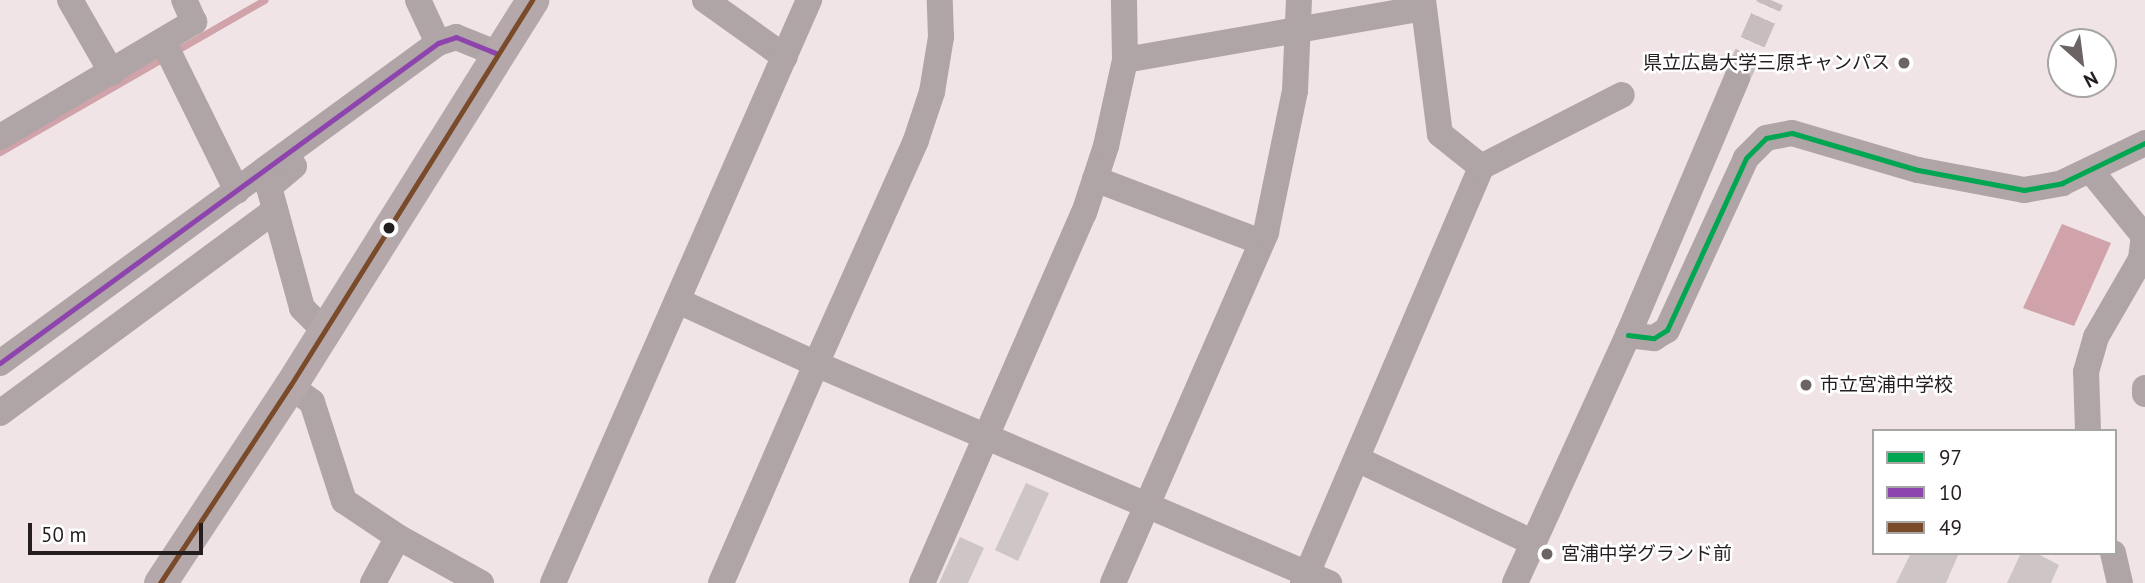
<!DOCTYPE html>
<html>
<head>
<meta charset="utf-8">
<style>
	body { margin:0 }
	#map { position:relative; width:2145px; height:583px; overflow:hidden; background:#f0e4e6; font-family:"PT Sans","Noto Sans JP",sans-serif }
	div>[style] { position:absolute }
	.water>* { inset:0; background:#d0a2a9 }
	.stream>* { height:7px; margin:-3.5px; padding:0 3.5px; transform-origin:3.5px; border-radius:3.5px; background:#d0a2a9 }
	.building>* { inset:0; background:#cec5c7 }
	.minor-tunnel>* { height:26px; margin-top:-13px; transform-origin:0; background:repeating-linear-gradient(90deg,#c7bcbe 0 26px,transparent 0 39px) }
	.minor>* { height:26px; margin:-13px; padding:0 13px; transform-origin:13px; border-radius:13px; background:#afa5a6 }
	.major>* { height:33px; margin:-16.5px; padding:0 16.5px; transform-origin:16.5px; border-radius:16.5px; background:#b4a8aa }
	.bus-1>* { height:5px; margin:-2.5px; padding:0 2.5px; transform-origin:2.5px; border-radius:2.5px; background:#00a651 }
	.bus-2>* { height:5px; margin:-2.5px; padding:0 2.5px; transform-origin:2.5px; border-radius:2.5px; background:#8e44ad }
	.bus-3>* { height:5px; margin:-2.5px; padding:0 2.5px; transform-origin:2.5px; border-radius:2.5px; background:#7a4b2a }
	.dots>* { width:19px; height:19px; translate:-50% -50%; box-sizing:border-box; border:4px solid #fff; border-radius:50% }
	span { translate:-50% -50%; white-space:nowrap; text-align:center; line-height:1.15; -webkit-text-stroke:5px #fff; paint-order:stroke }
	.poi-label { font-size:19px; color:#251e1f }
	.right { translate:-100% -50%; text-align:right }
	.left { translate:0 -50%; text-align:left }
	.legend { position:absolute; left:1872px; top:429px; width:245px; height:126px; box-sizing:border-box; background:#fff; border:2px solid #a8a5a5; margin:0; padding:9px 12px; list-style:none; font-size:21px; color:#251e1f }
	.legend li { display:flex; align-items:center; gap:14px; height:35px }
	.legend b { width:35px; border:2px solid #a8a5a5 }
	.north { position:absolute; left:2047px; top:28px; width:70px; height:70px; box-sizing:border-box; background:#fff; border:2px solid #a8a5a5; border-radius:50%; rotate:152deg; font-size:19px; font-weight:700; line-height:28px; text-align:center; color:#251e1f }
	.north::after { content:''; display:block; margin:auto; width:24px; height:32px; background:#6c6365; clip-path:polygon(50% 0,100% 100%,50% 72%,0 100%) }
	.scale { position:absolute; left:28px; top:523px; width:175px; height:32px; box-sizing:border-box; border:4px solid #251e1f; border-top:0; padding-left:9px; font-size:21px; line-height:24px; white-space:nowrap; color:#251e1f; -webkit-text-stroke:5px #fff; paint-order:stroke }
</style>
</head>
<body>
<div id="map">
	<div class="water">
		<i style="clip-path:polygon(2062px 224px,2111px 243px,2074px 326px,2023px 308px)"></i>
	</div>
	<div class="stream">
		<i style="left:0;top:152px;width:305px;rotate:-29.9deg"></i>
	</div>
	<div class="building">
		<i style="clip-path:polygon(1026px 483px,1049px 493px,1018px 561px,995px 550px)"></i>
		<i style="clip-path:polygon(960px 537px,984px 548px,968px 583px,939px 583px)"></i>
		<i style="clip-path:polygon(1911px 553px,1959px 553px,1946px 583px,1896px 583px)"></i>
		<i style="clip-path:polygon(2021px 553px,2036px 553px,2059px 565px,2051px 583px,2007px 583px)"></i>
	</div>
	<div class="minor-tunnel">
		<i style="left:1737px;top:78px;width:85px;rotate:-66.4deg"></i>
	</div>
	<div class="minor">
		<i style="left:70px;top:0;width:84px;rotate:60.1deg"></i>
		<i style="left:418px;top:0;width:47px;rotate:65.1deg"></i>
		<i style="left:705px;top:0;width:98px;rotate:35.5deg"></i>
		<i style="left:1423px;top:0;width:135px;rotate:82.8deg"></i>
		<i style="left:1440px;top:134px;width:53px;rotate:38.8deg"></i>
		<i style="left:164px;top:43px;width:165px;rotate:63.7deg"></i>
		<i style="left:1125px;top:60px;width:302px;rotate:-9.9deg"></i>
		<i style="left:0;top:137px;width:226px;rotate:-30.7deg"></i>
		<i style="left:194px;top:22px;width:24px;rotate:-114deg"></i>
		<i style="left:294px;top:166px;width:33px;rotate:140deg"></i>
		<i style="left:269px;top:187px;width:125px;rotate:74.7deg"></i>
		<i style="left:302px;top:308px;width:33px;rotate:45deg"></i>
		<i style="left:1095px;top:179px;width:178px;rotate:20.8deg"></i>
		<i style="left:678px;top:301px;width:152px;rotate:24.5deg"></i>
		<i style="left:816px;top:364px;width:245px;rotate:-65.9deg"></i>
		<i style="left:916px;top:140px;width:51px;rotate:-71.6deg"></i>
		<i style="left:932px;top:92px;width:56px;rotate:-80.7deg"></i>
		<i style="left:941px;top:37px;width:37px;rotate:-92deg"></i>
		<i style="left:1628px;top:335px;width:26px;rotate:7deg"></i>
		<i style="left:1654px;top:338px;width:15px;rotate:-32deg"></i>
		<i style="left:1667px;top:330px;width:189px;rotate:-65.3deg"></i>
		<i style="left:1746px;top:158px;width:28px;rotate:-45deg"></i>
		<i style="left:1766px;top:138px;width:26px;rotate:-11deg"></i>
		<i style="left:1792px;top:133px;width:131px;rotate:16.4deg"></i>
		<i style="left:1918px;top:170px;width:108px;rotate:10.7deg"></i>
		<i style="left:2024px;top:190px;width:39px;rotate:-10deg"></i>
		<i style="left:2062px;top:183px;width:92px;rotate:-25.7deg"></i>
		<i style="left:0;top:363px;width:542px;rotate:-36.15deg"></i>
		<i style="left:438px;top:43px;width:19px;rotate:-18deg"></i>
		<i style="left:456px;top:37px;width:45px;rotate:22deg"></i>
		<i style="left:290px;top:386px;width:27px;rotate:36deg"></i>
		<i style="left:312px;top:402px;width:104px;rotate:72.1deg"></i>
		<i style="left:344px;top:501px;width:65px;rotate:33.7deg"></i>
		<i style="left:398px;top:537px;width:95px;rotate:29deg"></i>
		<i style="left:2145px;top:388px;width:6px;rotate:90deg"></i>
		<i style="left:0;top:413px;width:342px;rotate:-36.4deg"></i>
		<i style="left:2088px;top:431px;width:59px;rotate:-91.9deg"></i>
		<i style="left:2086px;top:372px;width:36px;rotate:-74deg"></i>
		<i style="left:2096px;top:337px;width:90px;rotate:-60deg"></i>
		<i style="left:2141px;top:259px;width:23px;rotate:-83deg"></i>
		<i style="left:2144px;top:236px;width:84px;rotate:-129.2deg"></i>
		<i style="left:1357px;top:459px;width:194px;rotate:25.4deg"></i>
		<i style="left:2113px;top:553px;width:31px;rotate:77deg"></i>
		<i style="left:373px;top:583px;width:52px;rotate:-61.5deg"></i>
		<i style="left:553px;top:583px;width:637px;rotate:-66.29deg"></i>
		<i style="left:721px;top:583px;width:239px;rotate:-66.5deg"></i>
		<i style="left:816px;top:364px;width:558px;rotate:23.12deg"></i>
		<i style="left:922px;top:583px;width:404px;rotate:-66.4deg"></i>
		<i style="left:1084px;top:213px;width:71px;rotate:-71.8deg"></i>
		<i style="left:1106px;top:146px;width:88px;rotate:-77.5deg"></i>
		<i style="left:1125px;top:60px;width:60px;rotate:-91deg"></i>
		<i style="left:1113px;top:583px;width:383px;rotate:-66.4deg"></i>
		<i style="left:1266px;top:232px;width:144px;rotate:-78.4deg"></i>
		<i style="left:1295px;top:91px;width:91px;rotate:-87.5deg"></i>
		<i style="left:1303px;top:583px;width:452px;rotate:-66.8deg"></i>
		<i style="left:1481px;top:167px;width:158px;rotate:-27.1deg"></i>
		<i style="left:1515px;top:583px;width:273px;rotate:-65.5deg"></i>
		<i style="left:1628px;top:335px;width:279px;rotate:-67deg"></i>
	</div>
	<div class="major">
		<i style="left:160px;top:583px;width:236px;rotate:-56.6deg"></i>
		<i style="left:290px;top:386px;width:456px;rotate:-57.9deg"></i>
	</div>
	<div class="bus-1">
		<i style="left:1628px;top:335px;width:26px;rotate:7deg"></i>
		<i style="left:1654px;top:338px;width:15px;rotate:-32deg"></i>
		<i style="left:1667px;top:330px;width:189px;rotate:-65.3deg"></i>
		<i style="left:1746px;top:158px;width:28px;rotate:-45deg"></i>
		<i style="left:1766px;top:138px;width:26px;rotate:-11deg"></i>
		<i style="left:1792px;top:133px;width:131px;rotate:16.4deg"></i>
		<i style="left:1918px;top:170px;width:108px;rotate:10.7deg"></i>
		<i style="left:2024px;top:190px;width:39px;rotate:-10deg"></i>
		<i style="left:2062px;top:183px;width:92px;rotate:-25.7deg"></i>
	</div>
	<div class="bus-2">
		<i style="left:0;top:363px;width:542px;rotate:-36.15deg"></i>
		<i style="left:438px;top:43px;width:19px;rotate:-18deg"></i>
		<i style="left:456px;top:37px;width:45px;rotate:22deg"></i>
	</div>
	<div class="bus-3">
		<i style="left:160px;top:583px;width:236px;rotate:-56.6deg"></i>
		<i style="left:290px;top:386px;width:456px;rotate:-57.9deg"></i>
	</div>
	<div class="dots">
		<i style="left:1904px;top:63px;background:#6c6365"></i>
		<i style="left:389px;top:228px;background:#251e1f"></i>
		<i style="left:1806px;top:385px;background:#6c6365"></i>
		<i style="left:1547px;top:554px;background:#6c6365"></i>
	</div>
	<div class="poi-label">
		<span class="right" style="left:1890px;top:63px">県立広島大学三原キャンパス</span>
		<span class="left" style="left:1820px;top:385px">市立宮浦中学校</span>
		<span class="left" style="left:1561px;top:554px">宮浦中学グランド前</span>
	</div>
	<ul class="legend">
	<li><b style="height:9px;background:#00a651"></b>97</li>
	<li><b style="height:9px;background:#8e44ad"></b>10</li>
	<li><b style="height:9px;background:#7a4b2a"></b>49</li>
	</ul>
	<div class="north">N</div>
	<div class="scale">50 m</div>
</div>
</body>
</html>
